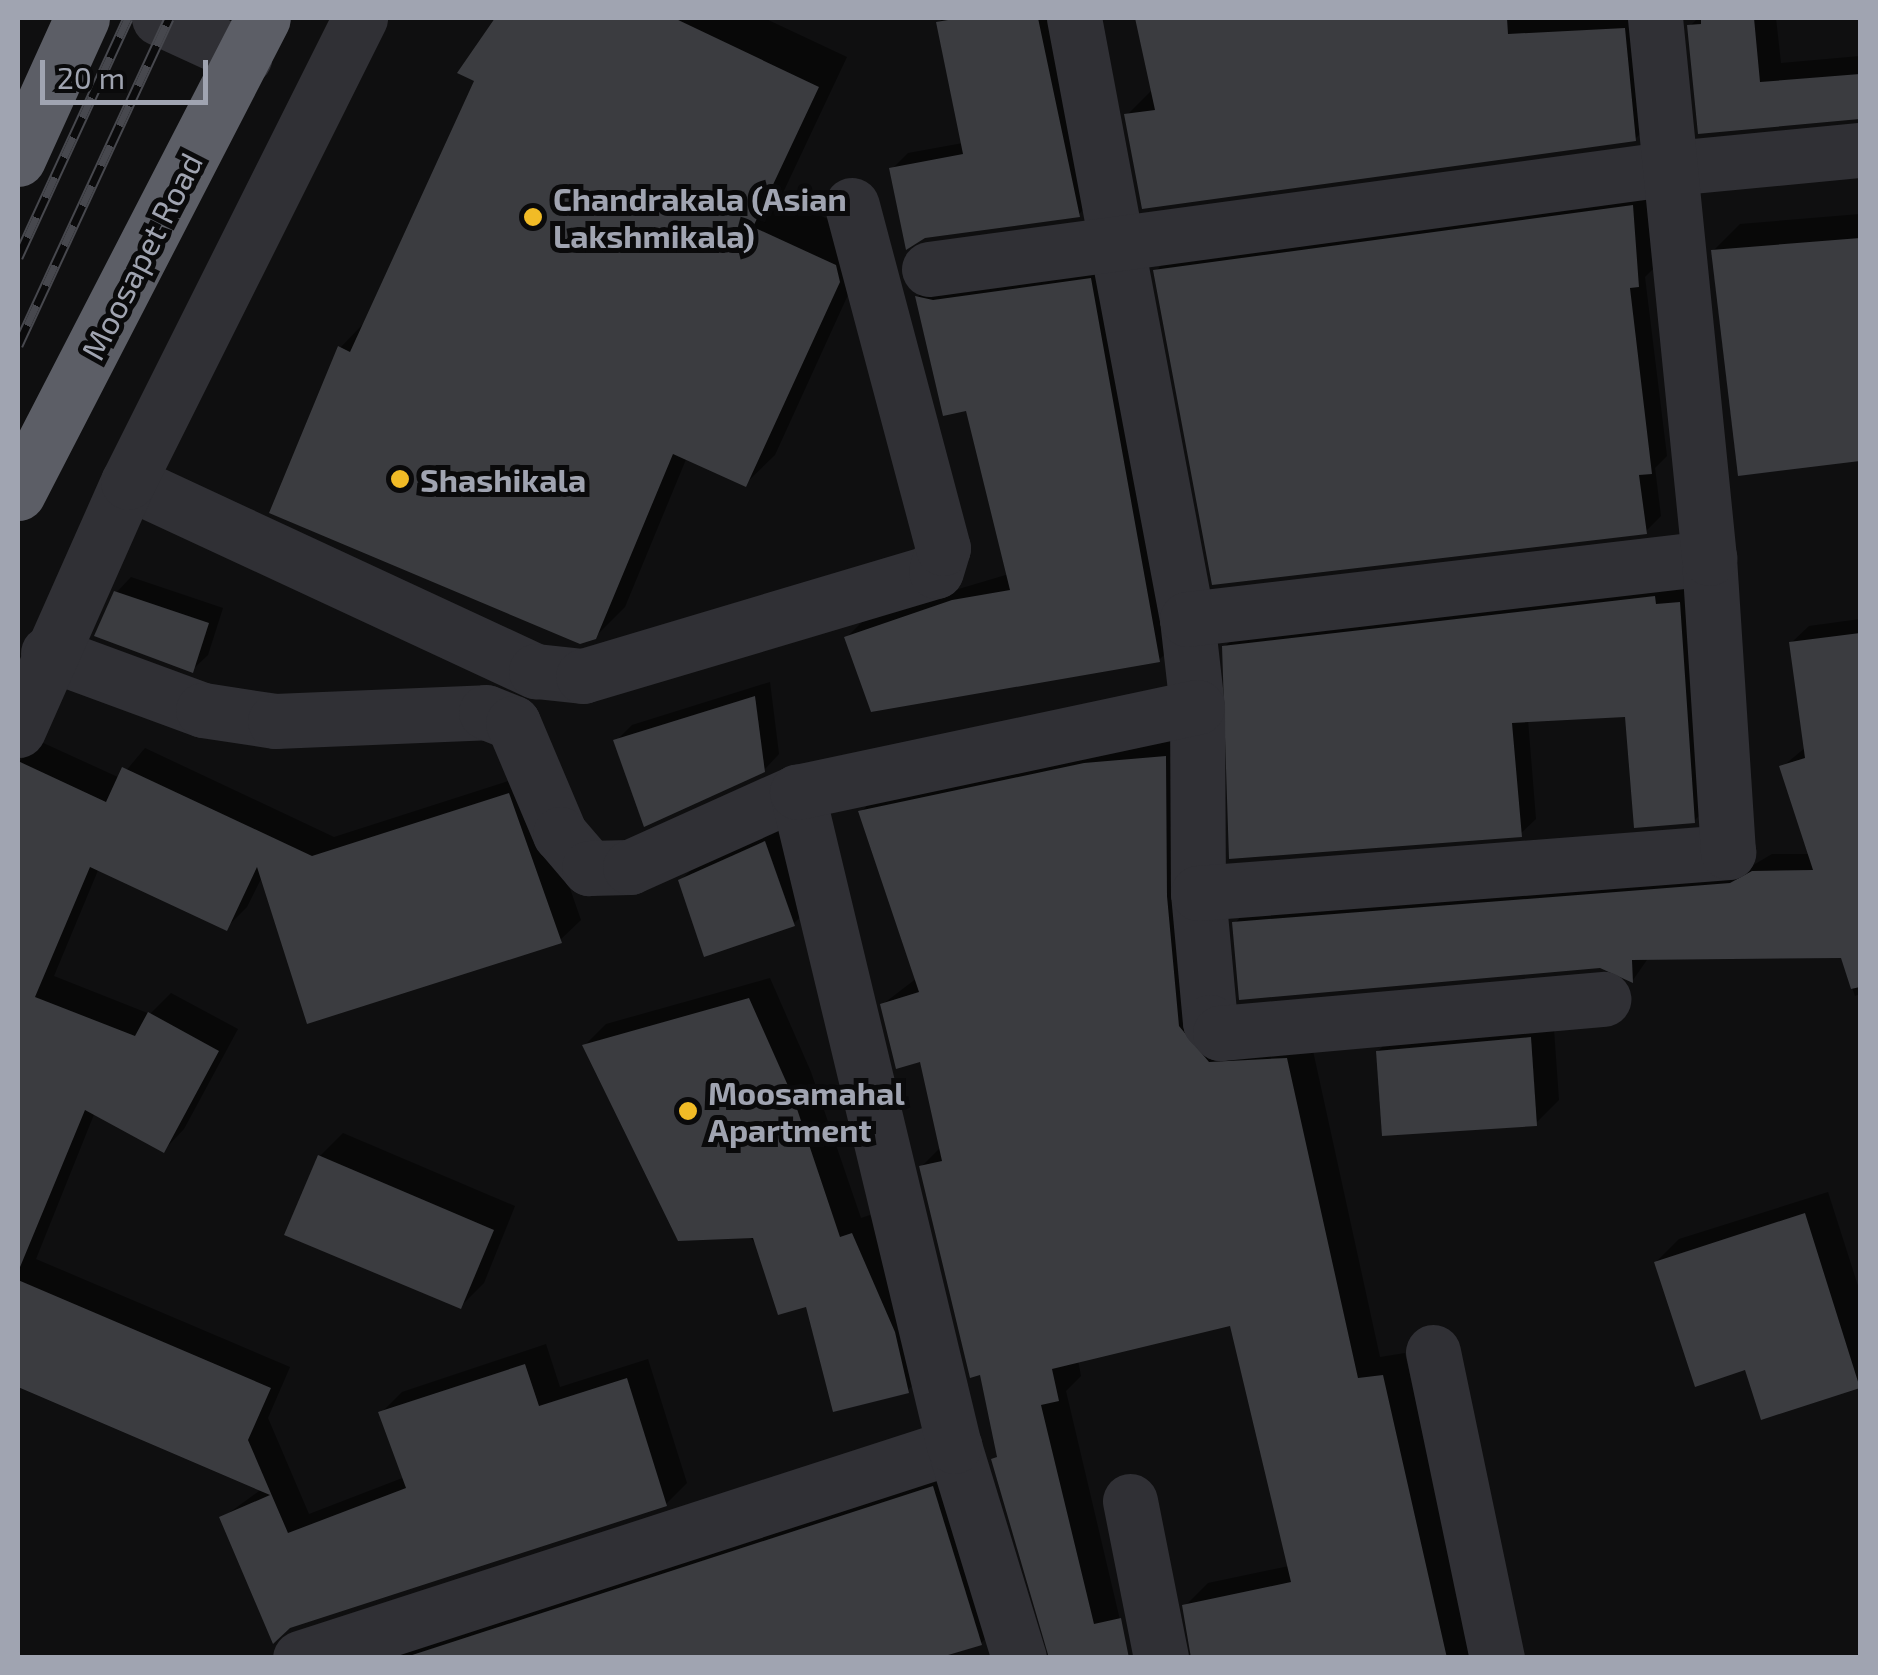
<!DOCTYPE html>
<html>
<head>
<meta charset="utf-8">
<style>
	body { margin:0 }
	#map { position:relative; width:1878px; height:1675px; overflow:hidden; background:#0f0f10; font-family:"Exo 2",sans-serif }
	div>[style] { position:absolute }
	.shadow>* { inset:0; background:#0007 }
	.building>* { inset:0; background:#3b3c40 }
	.minor>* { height:55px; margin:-27.5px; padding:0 27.5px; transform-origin:27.5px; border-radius:27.5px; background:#303035 }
	.highway>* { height:55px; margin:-27.5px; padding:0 27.5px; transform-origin:27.5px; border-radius:27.5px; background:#5c5e66 }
	.rail>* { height:11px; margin-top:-5.5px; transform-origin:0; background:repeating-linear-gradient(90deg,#0a0a0b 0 22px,#47484e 0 44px); box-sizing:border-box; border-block:2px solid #47484e }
	.dots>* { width:28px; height:28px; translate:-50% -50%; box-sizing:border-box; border:5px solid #0a0a0b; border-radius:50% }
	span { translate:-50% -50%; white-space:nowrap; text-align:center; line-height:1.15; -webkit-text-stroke:10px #0a0a0b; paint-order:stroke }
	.poi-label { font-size:32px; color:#a0a4b1; font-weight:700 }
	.left { translate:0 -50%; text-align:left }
	.street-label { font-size:32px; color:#a0a4b1 }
	.frame { position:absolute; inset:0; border:20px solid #a0a4b1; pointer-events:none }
	.scale { position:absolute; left:40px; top:60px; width:168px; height:45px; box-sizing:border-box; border:5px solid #a0a4b1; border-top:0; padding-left:12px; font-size:30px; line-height:35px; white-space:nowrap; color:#a0a4b1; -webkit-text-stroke:8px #0a0a0b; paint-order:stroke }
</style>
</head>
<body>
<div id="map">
	<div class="shadow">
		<i style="clip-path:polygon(498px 18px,764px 18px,847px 57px,781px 197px,864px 236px,868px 251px,775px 455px,745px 484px,687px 457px,625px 607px,595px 637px,340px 348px,367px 320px,478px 80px,461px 72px)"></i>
		<i style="clip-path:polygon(944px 18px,1056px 18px,1094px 199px,1078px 215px,892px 169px,908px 153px,963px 143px,938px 23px)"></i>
		<i style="clip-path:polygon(1137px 18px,1354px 18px,1384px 152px,1127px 115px,1153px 89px)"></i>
		<i style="clip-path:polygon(1403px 18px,1650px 18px,1660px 114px,1635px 139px,1417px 169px)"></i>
		<i style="clip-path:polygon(1698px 18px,1776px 18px,1781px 63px,1860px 56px,1860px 118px,1700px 131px,1690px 26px)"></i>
		<i style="clip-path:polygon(1648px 191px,1653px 269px,1645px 277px,1667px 456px,1655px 468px,1661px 516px,1646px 531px,1156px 271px,1171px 255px)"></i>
		<i style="clip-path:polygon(1860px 214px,1860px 459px,1740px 473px,1713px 251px,1740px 224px)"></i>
		<i style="clip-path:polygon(1112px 259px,1180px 639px,1159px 660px,847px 637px,868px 616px,1009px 574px,968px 408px,918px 297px,938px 277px)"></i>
		<i style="clip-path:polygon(131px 577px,223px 608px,208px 655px,192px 670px,116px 593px)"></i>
		<i style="clip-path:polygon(1695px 587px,1709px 805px,1694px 821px,1628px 714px,1528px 720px,1536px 819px,1520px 834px,1224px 647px,1240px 632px)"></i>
		<i style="clip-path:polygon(1860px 619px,1860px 994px,1855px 996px,1841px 955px,1649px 957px,1633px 980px,1601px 965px,1235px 923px,1252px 905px,1750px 867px,1772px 854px,1810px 854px,1782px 767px,1806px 747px,1791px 643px,1809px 626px)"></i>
		<i style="clip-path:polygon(770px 682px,779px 754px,764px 770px,616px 741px,632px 725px)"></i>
		<i style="clip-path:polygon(1188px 734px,1201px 1003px,1310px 1037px,1380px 1357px,1405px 1353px,1474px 1658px,1193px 1658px,1185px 1606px,1208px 1583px,1289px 1566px,1232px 1323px,1078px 1360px,1081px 1376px,1066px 1391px,1124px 1637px,1104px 1658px,994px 1460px,999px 1454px,981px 1372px,922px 1166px,941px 1147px,922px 1059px,883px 1004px,917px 978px,861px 812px,883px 789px)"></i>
		<i style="clip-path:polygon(39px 741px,120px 778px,145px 748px,334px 837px,530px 774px,581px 920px,560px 940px,263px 875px,247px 907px,226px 928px,99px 868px,54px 976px,150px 1014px,171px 993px,238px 1029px,184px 1129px,164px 1150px,95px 1112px,36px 1259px,290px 1367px,268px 1418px,309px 1514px,405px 1477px,381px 1413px,402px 1392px,546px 1344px,560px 1387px,648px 1359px,687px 1483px,666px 1504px,289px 1626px,222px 1518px,262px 1489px,18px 1384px,18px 763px)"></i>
		<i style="clip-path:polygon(781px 827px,809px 909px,793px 924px,680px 881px,696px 865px)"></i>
		<i style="clip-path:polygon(770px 978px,811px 1072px,861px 1218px,873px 1214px,929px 1369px,908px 1390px,807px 1304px,585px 1045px,606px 1024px)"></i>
		<i style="clip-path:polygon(1553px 1015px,1559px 1100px,1536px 1123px,1378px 1051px,1401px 1028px)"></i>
		<i style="clip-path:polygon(343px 1133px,515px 1206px,484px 1283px,461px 1306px,320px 1156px)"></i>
		<i style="clip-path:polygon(1828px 1192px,1860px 1292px,1860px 1385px,1763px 1416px,1747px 1367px,1656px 1262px,1679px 1239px)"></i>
		<i style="clip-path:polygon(955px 1466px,1003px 1621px,981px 1643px,681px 1658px,363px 1658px)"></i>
	</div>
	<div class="building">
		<i style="clip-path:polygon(495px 18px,674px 18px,819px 87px,753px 227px,836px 265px,840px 282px,746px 487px,673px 454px,596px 639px,580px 644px,269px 513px,338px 346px,350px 352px,474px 81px,457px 73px)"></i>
		<i style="clip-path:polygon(960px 18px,1038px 18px,1080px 217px,925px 238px,906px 250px,889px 168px,963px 154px,936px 22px)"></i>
		<i style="clip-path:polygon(1135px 18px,1507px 18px,1508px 34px,1625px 28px,1636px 141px,1142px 209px,1124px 114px,1155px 110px)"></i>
		<i style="clip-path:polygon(1701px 18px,1754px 18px,1760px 82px,1860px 74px,1860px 119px,1698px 134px,1687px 25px,1701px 24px)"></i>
		<i style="clip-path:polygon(1633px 205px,1639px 287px,1630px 288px,1652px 474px,1639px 475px,1647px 534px,1212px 585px,1153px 270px)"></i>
		<i style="clip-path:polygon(1860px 238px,1860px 461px,1738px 476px,1711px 250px)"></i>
		<i style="clip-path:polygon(1091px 278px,1160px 662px,871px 712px,844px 637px,952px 600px,1010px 590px,966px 411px,943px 416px,915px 296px,933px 300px)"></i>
		<i style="clip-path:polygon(114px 591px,209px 623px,193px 673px,94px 636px)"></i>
		<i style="clip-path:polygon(1655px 596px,1656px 604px,1680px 602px,1695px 823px,1634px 828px,1625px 717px,1512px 723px,1522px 837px,1229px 859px,1222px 646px)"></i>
		<i style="clip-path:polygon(1860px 633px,1860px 987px,1851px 989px,1841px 958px,1632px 960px,1633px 983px,1600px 968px,1239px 1000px,1232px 922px,1730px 883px,1752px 871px,1813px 870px,1779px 766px,1805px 758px,1789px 642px)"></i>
		<i style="clip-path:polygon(755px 696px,765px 772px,644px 827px,613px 740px)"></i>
		<i style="clip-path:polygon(1166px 756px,1167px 896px,1179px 1026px,1209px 1062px,1287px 1058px,1358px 1378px,1383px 1375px,1447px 1658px,1191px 1658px,1182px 1605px,1291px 1582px,1230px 1326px,1052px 1369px,1059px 1401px,1041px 1405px,1094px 1624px,1121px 1618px,1129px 1658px,1049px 1658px,991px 1459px,997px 1457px,980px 1375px,970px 1378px,919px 1166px,942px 1161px,920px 1062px,896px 1069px,880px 1004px,919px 992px,858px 811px,1084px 763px)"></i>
		<i style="clip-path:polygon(18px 761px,106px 802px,122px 767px,312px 856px,509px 793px,562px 943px,307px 1024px,257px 867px,227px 931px,90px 867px,35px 997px,135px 1036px,148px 1012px,219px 1051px,164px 1153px,85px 1110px,18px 1272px)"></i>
		<i style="clip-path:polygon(765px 841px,795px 926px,704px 957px,678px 880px)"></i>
		<i style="clip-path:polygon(749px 998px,793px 1097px,840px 1237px,852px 1233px,895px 1332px,909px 1393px,833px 1412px,806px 1307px,778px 1315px,753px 1238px,678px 1241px,582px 1045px)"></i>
		<i style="clip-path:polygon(1531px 1037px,1537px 1126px,1382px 1136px,1376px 1051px)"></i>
		<i style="clip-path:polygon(318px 1155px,494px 1230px,461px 1309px,284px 1235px)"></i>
		<i style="clip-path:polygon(1805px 1213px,1860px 1388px,1761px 1420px,1745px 1370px,1695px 1387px,1654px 1262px)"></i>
		<i style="clip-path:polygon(18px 1280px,271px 1388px,248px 1440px,288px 1533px,406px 1488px,378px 1412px,525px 1364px,539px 1406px,627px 1378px,667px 1506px,290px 1628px,273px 1644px,219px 1517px,270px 1495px,18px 1387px)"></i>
		<i style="clip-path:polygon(933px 1486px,982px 1645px,938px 1658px,403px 1658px)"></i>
	</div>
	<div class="minor">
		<i style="left:159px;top:18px;width:94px;rotate:24.6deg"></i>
		<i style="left:1074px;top:18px;width:612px;rotate:79.35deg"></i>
		<i style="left:1187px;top:619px;width:89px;rotate:83.5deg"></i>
		<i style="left:1197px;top:707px;width:186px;rotate:89.7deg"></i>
		<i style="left:1198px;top:893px;width:130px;rotate:84.7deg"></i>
		<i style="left:1210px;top:1022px;width:15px;rotate:48deg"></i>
		<i style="left:1220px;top:1033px;width:385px;rotate:-5.1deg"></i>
		<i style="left:929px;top:269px;width:750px;rotate:-7.74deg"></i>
		<i style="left:1672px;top:168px;width:189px;rotate:-5.5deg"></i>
		<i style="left:128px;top:482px;width:450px;rotate:24.9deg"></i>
		<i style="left:536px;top:671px;width:47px;rotate:6.1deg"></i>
		<i style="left:583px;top:676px;width:368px;rotate:-16.6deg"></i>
		<i style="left:936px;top:571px;width:24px;rotate:-73deg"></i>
		<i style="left:943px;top:548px;width:355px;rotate:-104.9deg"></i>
		<i style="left:1187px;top:619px;width:526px;rotate:-6.67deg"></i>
		<i style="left:48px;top:653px;width:165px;rotate:20.2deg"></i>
		<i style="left:203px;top:710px;width:73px;rotate:8.7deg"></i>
		<i style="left:275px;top:721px;width:211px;rotate:-2.4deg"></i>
		<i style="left:486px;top:712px;width:29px;rotate:22deg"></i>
		<i style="left:513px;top:723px;width:121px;rotate:67.1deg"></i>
		<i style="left:560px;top:834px;width:45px;rotate:49.5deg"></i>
		<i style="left:589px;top:868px;width:41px;rotate:-1.4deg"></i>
		<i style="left:630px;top:867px;width:183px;rotate:-24.2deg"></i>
		<i style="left:18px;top:730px;width:271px;rotate:-66.1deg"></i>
		<i style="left:128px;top:482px;width:519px;rotate:-63.43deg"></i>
		<i style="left:1198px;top:893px;width:532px;rotate:-4.42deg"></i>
		<i style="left:1728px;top:852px;width:295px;rotate:-93.7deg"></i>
		<i style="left:1709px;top:558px;width:543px;rotate:-95.71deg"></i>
		<i style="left:1433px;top:1352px;width:313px;rotate:78.2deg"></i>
		<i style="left:1130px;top:1501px;width:160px;rotate:78.8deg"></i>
		<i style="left:300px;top:1658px;width:688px;rotate:-17.96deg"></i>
		<i style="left:1019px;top:1658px;width:222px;rotate:-107deg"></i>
		<i style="left:954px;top:1446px;width:673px;rotate:-103.5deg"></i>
		<i style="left:797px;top:792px;width:409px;rotate:-12deg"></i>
	</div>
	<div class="highway">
		<i style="left:18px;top:159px;width:155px;rotate:-65.6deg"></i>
		<i style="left:18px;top:493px;width:534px;rotate:-62.72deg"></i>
	</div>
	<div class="rail">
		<i style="left:18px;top:257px;width:263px;rotate:-65.3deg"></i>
		<i style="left:18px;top:345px;width:360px;rotate:-65.2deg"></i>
	</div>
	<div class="dots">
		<i style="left:533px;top:217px;background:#f1bb26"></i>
		<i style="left:400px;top:479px;background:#f1bb26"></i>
		<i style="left:688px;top:1111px;background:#f1bb26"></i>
	</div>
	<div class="poi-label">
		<span class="left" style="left:553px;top:217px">Chandrakala (Asian<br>Lakshmikala)</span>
		<span class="left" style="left:420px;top:479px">Shashikala</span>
		<span class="left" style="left:708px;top:1111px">Moosamahal<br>Apartment</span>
	</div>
	<div class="street-label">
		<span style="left:141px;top:256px;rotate:-63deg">Moosapet Road</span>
	</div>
	<div class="frame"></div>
	<div class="scale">20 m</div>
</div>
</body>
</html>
